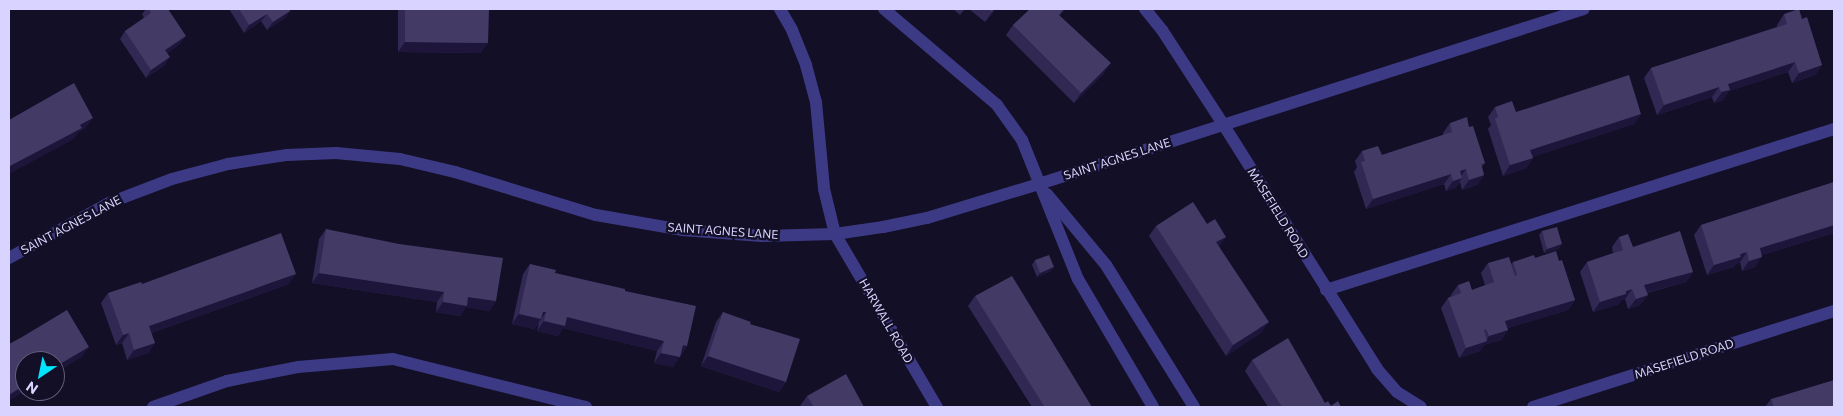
<!DOCTYPE html>
<html>
<head>
<meta charset="utf-8">
<style>
	body { margin:0 }
	#map { position:relative; width:1843px; height:416px; overflow:hidden; background:#130f26; font-family:Commissioner,sans-serif }
	div>[style] { position:absolute }
	.lane>* { height:12px; margin:-6px; padding:0 6px; transform-origin:6px; border-radius:6px; background:#3d3a85 }
	.street>* { height:12px; margin:-6px; padding:0 6px; transform-origin:6px; border-radius:6px; background:#3d3a85 }
	.wall>* { inset:0; background:#312854 }
	.shaded-wall>* { inset:0; background:#1d163a }
	.building>* { inset:0; background:#433a66 }
	span { translate:-50% -50%; white-space:nowrap; text-align:center; line-height:1.15; -webkit-text-stroke:4.5px #130f26; paint-order:stroke }
	.street-label { font-size:12px; color:#d9d4ff }
	.frame { position:absolute; inset:0; border:10px solid #d9d4ff; pointer-events:none }
	.north { position:absolute; left:15px; top:351px; width:50px; height:50px; box-sizing:border-box; background:#130f26; border:1px solid #625e7d; border-radius:50%; rotate:214deg; font-size:14px; font-weight:700; line-height:20px; text-align:center; color:#d9d4ff }
	.north::after { content:''; display:block; margin:auto; width:18px; height:22px; background:#00e5ff; clip-path:polygon(50% 0,100% 100%,50% 72%,0 100%) }
</style>
</head>
<body>
<div id="map">
	<div class="lane">
		<i style="left:780px;top:9px;width:24px;rotate:60deg"></i>
		<i style="left:792px;top:30px;width:38px;rotate:68deg"></i>
		<i style="left:806px;top:65px;width:38px;rotate:75deg"></i>
		<i style="left:816px;top:102px;width:87px;rotate:84.7deg"></i>
		<i style="left:824px;top:189px;width:46px;rotate:76.3deg"></i>
		<i style="left:884px;top:9px;width:148px;rotate:40.3deg"></i>
		<i style="left:997px;top:105px;width:43px;rotate:54.5deg"></i>
		<i style="left:1022px;top:140px;width:150px;rotate:68.1deg"></i>
		<i style="left:1078px;top:279px;width:148px;rotate:59.6deg"></i>
		<i style="left:1047px;top:194px;width:92px;rotate:50.3deg"></i>
		<i style="left:1106px;top:265px;width:167px;rotate:58.2deg"></i>
		<i style="left:1326px;top:290px;width:533px;rotate:-17.58deg"></i>
		<i style="left:153px;top:407px;width:78px;rotate:-19.4deg"></i>
		<i style="left:227px;top:381px;width:72px;rotate:-11.2deg"></i>
		<i style="left:298px;top:367px;width:95px;rotate:-4.8deg"></i>
		<i style="left:393px;top:359px;width:199px;rotate:14deg"></i>
	</div>
	<div class="street">
		<i style="left:1145px;top:9px;width:27px;rotate:51deg"></i>
		<i style="left:1162px;top:30px;width:112px;rotate:57deg"></i>
		<i style="left:1223px;top:124px;width:289px;rotate:57.8deg"></i>
		<i style="left:1377px;top:369px;width:30px;rotate:49deg"></i>
		<i style="left:1397px;top:392px;width:28px;rotate:32deg"></i>
		<i style="left:835px;top:234px;width:201px;rotate:59.5deg"></i>
		<i style="left:9px;top:258px;width:114px;rotate:-28.8deg"></i>
		<i style="left:109px;top:203px;width:67px;rotate:-20.9deg"></i>
		<i style="left:172px;top:179px;width:58px;rotate:-15deg"></i>
		<i style="left:228px;top:164px;width:60px;rotate:-8.7deg"></i>
		<i style="left:287px;top:155px;width:49px;rotate:-2.3deg"></i>
		<i style="left:336px;top:153px;width:64px;rotate:5.4deg"></i>
		<i style="left:400px;top:159px;width:57px;rotate:13.3deg"></i>
		<i style="left:455px;top:172px;width:147px;rotate:17deg"></i>
		<i style="left:596px;top:215px;width:87px;rotate:9.9deg"></i>
		<i style="left:682px;top:230px;width:80px;rotate:4.3deg"></i>
		<i style="left:762px;top:236px;width:73px;rotate:-1.6deg"></i>
		<i style="left:835px;top:234px;width:49px;rotate:-8.3deg"></i>
		<i style="left:883px;top:227px;width:45px;rotate:-11.6deg"></i>
		<i style="left:927px;top:218px;width:117px;rotate:-16.9deg"></i>
		<i style="left:1039px;top:184px;width:572px;rotate:-17.8deg"></i>
		<i style="left:1533px;top:407px;width:316px;rotate:-17.7deg"></i>
	</div>
	<div class="wall">
		<i style="clip-path:polygon(146px 9px,168px 9px,181px 43px,167px 53px,165px 65px,146px 78px,120px 39px,125px 31px,144px 18px,142px 14px)"></i>
		<i style="clip-path:polygon(229px 9px,289px 9px,290px 11px,285px 18px,267px 30px,261px 21px,244px 33px)"></i>
		<i style="clip-path:polygon(398px 9px,489px 9px,481px 53px,398px 52px)"></i>
		<i style="clip-path:polygon(953px 9px,965px 9px,960px 15px)"></i>
		<i style="clip-path:polygon(969px 9px,996px 9px,985px 22px)"></i>
		<i style="clip-path:polygon(1030px 9px,1065px 9px,1060px 16px,1104px 73px,1074px 103px,1006px 35px,1013px 25px)"></i>
		<i style="clip-path:polygon(1784px 14px,1802px 19px,1822px 65px,1815px 75px,1792px 83px,1788px 72px,1729px 91px,1723px 100px,1714px 103px,1712px 97px,1657px 115px,1644px 78px,1651px 68px,1777px 27px,1777px 25px)"></i>
		<i style="clip-path:polygon(1495px 107px,1516px 112px,1641px 114px,1634px 124px,1532px 157px,1533px 158px,1526px 168px,1503px 176px,1488px 129px,1491px 125px,1488px 117px)"></i>
		<i style="clip-path:polygon(1450px 123px,1469px 127px,1485px 163px,1482px 167px,1484px 175px,1477px 185px,1462px 190px,1460px 182px,1455px 188px,1446px 191px,1444px 184px,1366px 209px,1354px 172px,1357px 167px,1355px 161px,1362px 151px,1382px 155px,1443px 135px,1443px 133px)"></i>
		<i style="clip-path:polygon(1834px 182px,1834px 233px,1762px 255px,1755px 267px,1742px 271px,1740px 262px,1736px 264px,1734px 267px,1707px 275px,1694px 235px,1701px 225px)"></i>
		<i style="clip-path:polygon(1156px 226px,1226px 237px,1219px 246px,1262px 332px,1226px 356px,1149px 236px)"></i>
		<i style="clip-path:polygon(326px 229px,496px 301px,489px 311px,466px 307px,460px 316px,436px 312px,437px 302px,312px 283px,319px 239px)"></i>
		<i style="clip-path:polygon(1542px 231px,1559px 249px,1544px 253px,1539px 235px)"></i>
		<i style="clip-path:polygon(1619px 237px,1633px 247px,1693px 272px,1686px 282px,1647px 293px,1648px 295px,1640px 305px,1628px 309px,1625px 299px,1621px 300px,1619px 304px,1593px 312px,1580px 272px,1587px 262px,1613px 253px,1612px 247px)"></i>
		<i style="clip-path:polygon(1535px 258px,1559px 261px,1575px 300px,1568px 310px,1508px 328px,1508px 330px,1501px 340px,1484px 345px,1480px 351px,1459px 358px,1441px 308px,1448px 298px,1451px 296px,1451px 295px,1458px 285px,1472px 290px,1485px 285px,1481px 273px,1488px 263px,1511px 264px,1513px 262px)"></i>
		<i style="clip-path:polygon(1035px 260px,1051px 271px,1037px 277px,1032px 265px)"></i>
		<i style="clip-path:polygon(530px 264px,555px 273px,625px 291px,687px 346px,673px 367px,654px 363px,657px 351px,563px 328px,558px 336px,537px 331px,539px 323px,534px 329px,512px 324px,523px 274px)"></i>
		<i style="clip-path:polygon(289px 284px,151px 333px,155px 343px,148px 353px,127px 360px,122px 343px,116px 345px,101px 303px,108px 293px)"></i>
		<i style="clip-path:polygon(975px 296px,1092px 407px,1032px 407px,968px 306px)"></i>
		<i style="clip-path:polygon(723px 312px,750px 324px,786px 382px,779px 392px,701px 366px,716px 322px)"></i>
		<i style="clip-path:polygon(1252px 360px,1325px 403px,1331px 406px,1341px 407px,1268px 407px,1245px 371px)"></i>
		<i style="clip-path:polygon(807px 396px,864px 407px,801px 407px,800px 406px)"></i>
		<i style="clip-path:polygon(1771px 399px,1834px 407px,1765px 407px)"></i>
	</div>
	<div class="shaded-wall">
		<i style="clip-path:polygon(994px 9px,996px 9px,985px 22px,992px 12px)"></i>
		<i style="clip-path:polygon(1064px 9px,1065px 9px,1061px 15px,1052px 25px,1059px 15px)"></i>
		<i style="clip-path:polygon(290px 11px,285px 18px,267px 30px,273px 22px)"></i>
		<i style="clip-path:polygon(267px 14px,261px 21px,244px 33px,249px 25px)"></i>
		<i style="clip-path:polygon(186px 36px,181px 43px,160px 58px,165px 50px)"></i>
		<i style="clip-path:polygon(405px 42px,488px 43px,481px 53px,398px 52px)"></i>
		<i style="clip-path:polygon(170px 57px,165px 65px,146px 78px,151px 70px)"></i>
		<i style="clip-path:polygon(1795px 62px,1788px 72px,1729px 91px,1723px 100px,1714px 103px,1728px 84px)"></i>
		<i style="clip-path:polygon(1111px 63px,1104px 73px,1074px 103px,1081px 93px)"></i>
		<i style="clip-path:polygon(1822px 65px,1815px 75px,1792px 83px,1799px 73px)"></i>
		<i style="clip-path:polygon(1719px 87px,1712px 97px,1657px 115px,1664px 105px)"></i>
		<i style="clip-path:polygon(1641px 114px,1634px 124px,1523px 160px,1530px 150px)"></i>
		<i style="clip-path:polygon(93px 118px,85px 129px,78px 133px,74px 139px,9px 174px,9px 168px,10px 166px)"></i>
		<i style="clip-path:polygon(1533px 158px,1526px 168px,1503px 176px,1510px 165px)"></i>
		<i style="clip-path:polygon(1466px 169px,1459px 179px,1460px 171px)"></i>
		<i style="clip-path:polygon(1451px 174px,1444px 184px,1366px 209px,1373px 199px)"></i>
		<i style="clip-path:polygon(1484px 175px,1477px 185px,1462px 190px,1469px 180px)"></i>
		<i style="clip-path:polygon(1462px 178px,1455px 188px,1446px 191px,1453px 181px)"></i>
		<i style="clip-path:polygon(1834px 225px,1834px 233px,1752px 258px,1760px 248px)"></i>
		<i style="clip-path:polygon(1226px 237px,1219px 247px,1216px 242px)"></i>
		<i style="clip-path:polygon(1562px 244px,1559px 249px,1544px 253px,1547px 249px)"></i>
		<i style="clip-path:polygon(1747px 252px,1740px 262px,1736px 264px,1734px 267px,1707px 275px,1714px 265px)"></i>
		<i style="clip-path:polygon(1762px 257px,1755px 267px,1742px 271px,1749px 261px)"></i>
		<i style="clip-path:polygon(1054px 267px,1051px 271px,1037px 277px,1040px 273px)"></i>
		<i style="clip-path:polygon(1693px 272px,1686px 282px,1637px 295px,1644px 285px)"></i>
		<i style="clip-path:polygon(319px 273px,444px 292px,437px 302px,312px 283px)"></i>
		<i style="clip-path:polygon(296px 274px,289px 284px,142px 336px,149px 326px)"></i>
		<i style="clip-path:polygon(1632px 289px,1625px 299px,1621px 300px,1619px 304px,1593px 312px,1600px 302px)"></i>
		<i style="clip-path:polygon(1648px 295px,1640px 305px,1628px 309px,1636px 299px)"></i>
		<i style="clip-path:polygon(468px 297px,496px 301px,489px 311px,466px 307px,460px 316px,436px 312px,443px 302px)"></i>
		<i style="clip-path:polygon(1575px 300px,1568px 310px,1498px 331px,1505px 321px)"></i>
		<i style="clip-path:polygon(543px 312px,546px 312px,534px 329px,512px 324px,519px 314px)"></i>
		<i style="clip-path:polygon(567px 317px,664px 341px,657px 351px,563px 328px,558px 336px,537px 331px,544px 321px)"></i>
		<i style="clip-path:polygon(1269px 322px,1262px 332px,1226px 356px,1233px 345px)"></i>
		<i style="clip-path:polygon(1508px 330px,1501px 340px,1484px 345px,1480px 351px,1459px 358px,1466px 348px,1485px 342px,1489px 336px)"></i>
		<i style="clip-path:polygon(129px 333px,122px 343px,116px 345px,123px 335px)"></i>
		<i style="clip-path:polygon(155px 343px,148px 353px,127px 360px,134px 350px)"></i>
		<i style="clip-path:polygon(683px 345px,687px 346px,680px 356px)"></i>
		<i style="clip-path:polygon(89px 347px,82px 357px,55px 373px,55px 367px)"></i>
		<i style="clip-path:polygon(661px 353px,680px 357px,673px 367px,654px 363px)"></i>
		<i style="clip-path:polygon(708px 356px,786px 382px,779px 392px,701px 366px)"></i>
		<i style="clip-path:polygon(25px 385px,25px 391px,9px 401px,9px 395px)"></i>
	</div>
	<div class="building">
		<i style="clip-path:polygon(149px 9px,168px 9px,186px 36px,165px 50px,170px 57px,151px 70px,125px 31px,151px 13px)"></i>
		<i style="clip-path:polygon(239px 9px,289px 9px,290px 11px,273px 22px,267px 14px,249px 25px)"></i>
		<i style="clip-path:polygon(405px 9px,489px 9px,488px 43px,405px 42px)"></i>
		<i style="clip-path:polygon(988px 9px,994px 9px,992px 12px)"></i>
		<i style="clip-path:polygon(1030px 9px,1064px 9px,1059px 15px,1111px 63px,1081px 93px,1013px 25px)"></i>
		<i style="clip-path:polygon(1799px 9px,1802px 19px,1807px 17px,1822px 65px,1799px 73px,1795px 62px,1728px 84px,1730px 90px,1721px 92px,1719px 87px,1664px 105px,1651px 68px,1787px 24px,1784px 14px)"></i>
		<i style="clip-path:polygon(1629px 75px,1641px 114px,1530px 150px,1533px 158px,1510px 165px,1495px 119px,1498px 117px,1495px 107px,1512px 101px,1516px 112px)"></i>
		<i style="clip-path:polygon(74px 83px,93px 118px,80px 125px,82px 128px,10px 166px,9px 163px,9px 120px)"></i>
		<i style="clip-path:polygon(1467px 117px,1469px 127px,1473px 126px,1485px 163px,1481px 164px,1484px 175px,1469px 180px,1466px 169px,1460px 171px,1462px 178px,1453px 181px,1451px 174px,1373px 199px,1361px 162px,1365px 161px,1362px 151px,1378px 146px,1382px 155px,1452px 132px,1450px 123px)"></i>
		<i style="clip-path:polygon(1834px 182px,1834px 225px,1760px 248px,1762px 257px,1749px 261px,1747px 252px,1740px 254px,1741px 257px,1714px 265px,1701px 225px)"></i>
		<i style="clip-path:polygon(1193px 202px,1207px 224px,1215px 219px,1226px 237px,1216px 242px,1269px 322px,1233px 345px,1156px 226px)"></i>
		<i style="clip-path:polygon(1557px 227px,1562px 244px,1547px 249px,1542px 231px)"></i>
		<i style="clip-path:polygon(326px 229px,399px 244px,503px 258px,496px 301px,468px 297px,467px 306px,443px 302px,444px 292px,319px 273px)"></i>
		<i style="clip-path:polygon(1680px 231px,1693px 272px,1644px 285px,1648px 295px,1636px 299px,1632px 289px,1626px 291px,1626px 294px,1600px 302px,1587px 262px,1623px 250px,1619px 237px,1628px 234px,1633px 247px)"></i>
		<i style="clip-path:polygon(281px 233px,296px 274px,149px 326px,155px 343px,134px 350px,129px 333px,123px 335px,108px 293px,141px 282px,142px 284px)"></i>
		<i style="clip-path:polygon(1556px 251px,1559px 261px,1562px 260px,1575px 300px,1505px 321px,1508px 330px,1489px 336px,1486px 329px,1484px 330px,1487px 341px,1466px 348px,1448px 298px,1461px 293px,1458px 285px,1469px 281px,1472px 290px,1494px 282px,1488px 263px,1509px 257px,1515px 276px,1517px 275px,1513px 262px,1534px 255px,1535px 258px)"></i>
		<i style="clip-path:polygon(1049px 255px,1054px 267px,1040px 273px,1035px 260px)"></i>
		<i style="clip-path:polygon(530px 264px,556px 270px,555px 273px,625px 289px,625px 291px,696px 306px,687px 346px,683px 345px,680px 357px,661px 353px,664px 341px,567px 317px,565px 326px,544px 321px,546px 312px,543px 312px,541px 319px,519px 314px)"></i>
		<i style="clip-path:polygon(1012px 276px,1092px 407px,1042px 407px,1044px 406px,975px 296px)"></i>
		<i style="clip-path:polygon(67px 310px,89px 347px,55px 367px,55px 361px,25px 361px,25px 385px,9px 395px,9px 344px,22px 337px)"></i>
		<i style="clip-path:polygon(723px 312px,751px 322px,750px 324px,800px 339px,786px 382px,708px 356px)"></i>
		<i style="clip-path:polygon(1288px 338px,1325px 403px,1328px 401px,1331px 406px,1338px 401px,1341px 407px,1282px 407px,1252px 360px)"></i>
		<i style="clip-path:polygon(846px 374px,864px 407px,814px 407px,807px 396px)"></i>
		<i style="clip-path:polygon(1834px 380px,1834px 407px,1774px 407px,1771px 399px)"></i>
	</div>
	<div class="street-label">
		<span style="left:1117px;top:159px;rotate:-18deg">SAINT AGNES LANE</span>
		<span style="left:1278px;top:213px;rotate:58deg">MASEFIELD ROAD</span>
		<span style="left:71px;top:225px;rotate:-28deg">SAINT AGNES LANE</span>
		<span style="left:723px;top:231px;rotate:4deg">SAINT AGNES LANE</span>
		<span style="left:886px;top:321px;rotate:60deg">HARWALL ROAD</span>
		<span style="left:1684px;top:359px;rotate:-18deg">MASEFIELD ROAD</span>
	</div>
	<div class="frame"></div>
	<div class="north">N</div>
</div>
</body>
</html>
